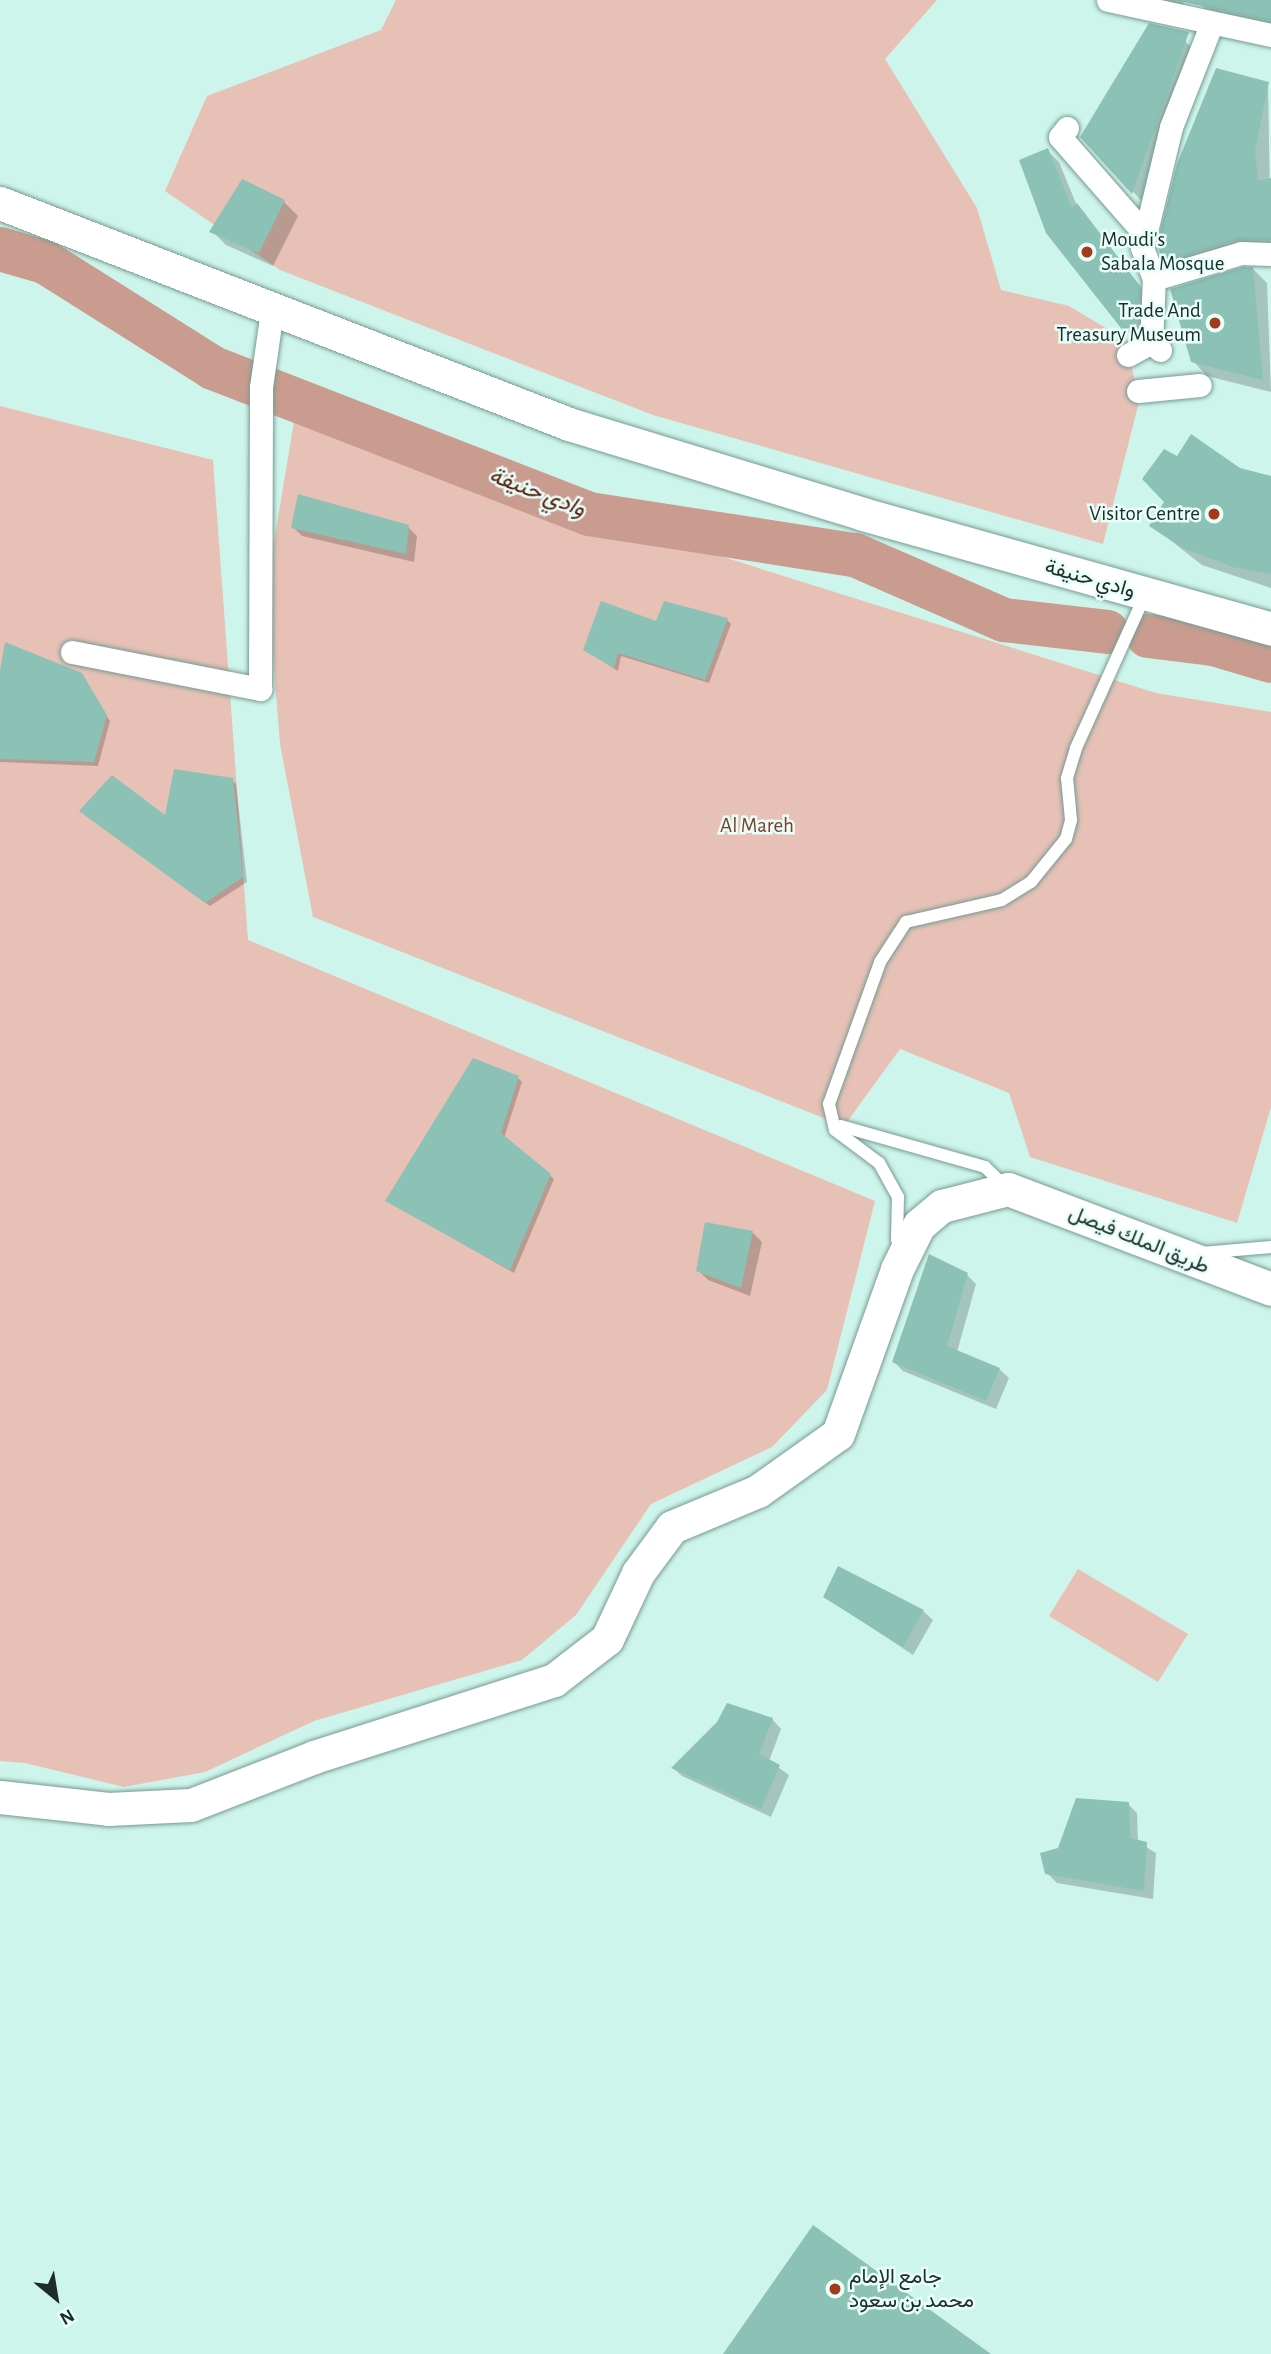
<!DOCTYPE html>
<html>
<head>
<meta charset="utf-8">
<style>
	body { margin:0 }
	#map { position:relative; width:1271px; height:2354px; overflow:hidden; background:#cef5ec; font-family:"Alegreya Sans",Vazirmatn,sans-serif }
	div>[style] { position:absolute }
	.green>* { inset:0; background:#e7c1b6 }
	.shadow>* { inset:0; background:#0003 }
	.river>* { height:44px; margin:-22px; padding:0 22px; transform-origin:22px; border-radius:22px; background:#c99c8f }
	.building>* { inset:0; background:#8cc1b6 }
	.roads { filter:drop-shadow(0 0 2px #779b93) drop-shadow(0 0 2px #779b93) }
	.lane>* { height:12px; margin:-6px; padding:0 6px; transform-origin:6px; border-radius:6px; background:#fff }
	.street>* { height:23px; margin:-11.5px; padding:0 11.5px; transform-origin:11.5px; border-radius:11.5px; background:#fff }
	.secondary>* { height:33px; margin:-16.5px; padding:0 16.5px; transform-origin:16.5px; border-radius:16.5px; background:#fff }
	.dots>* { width:19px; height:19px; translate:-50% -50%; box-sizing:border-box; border:4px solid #e7fef9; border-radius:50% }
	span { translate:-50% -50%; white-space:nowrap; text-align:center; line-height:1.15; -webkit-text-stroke:5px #e7fef9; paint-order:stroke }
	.poi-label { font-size:21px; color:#1e2c29 }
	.left { translate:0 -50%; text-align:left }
	.right { translate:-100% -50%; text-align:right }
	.street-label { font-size:21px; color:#1e2c29 }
	.park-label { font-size:21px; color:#7a3e2d }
	.water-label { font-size:23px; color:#592110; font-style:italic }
	.north { position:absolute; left:21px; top:2263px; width:70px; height:70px; -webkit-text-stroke:5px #e7fef9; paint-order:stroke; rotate:150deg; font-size:19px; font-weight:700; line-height:28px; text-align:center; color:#1e2c29 }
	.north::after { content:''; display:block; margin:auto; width:24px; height:32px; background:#1e2c29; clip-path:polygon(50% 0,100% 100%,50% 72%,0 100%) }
</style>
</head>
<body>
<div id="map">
	<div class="green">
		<i style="clip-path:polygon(396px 0,937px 0,885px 59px,977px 208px,1001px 290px,1069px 306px,1109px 330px,1128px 355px,1140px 398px,1103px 544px,653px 415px,280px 270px,165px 191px,207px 96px,381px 30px)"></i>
		<i style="clip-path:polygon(0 406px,213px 460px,248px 940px,875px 1201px,827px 1390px,772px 1447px,651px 1504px,576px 1615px,522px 1660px,314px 1721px,205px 1772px,124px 1787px,25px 1763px,0 1761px)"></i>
		<i style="clip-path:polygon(294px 422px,1156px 693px,1271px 712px,1271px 1107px,1237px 1223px,1030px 1157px,1009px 1093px,900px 1049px,844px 1126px,313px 917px,280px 744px,267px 583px)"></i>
		<i style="clip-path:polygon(1078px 1569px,1188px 1634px,1158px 1682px,1049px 1616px)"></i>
	</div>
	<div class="shadow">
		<i style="clip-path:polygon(1108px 0,1183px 0,1185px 13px)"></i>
		<i style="clip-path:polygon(1198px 0,1271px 0,1271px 32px,1213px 19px)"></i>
		<i style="clip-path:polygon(1174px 30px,1193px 49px,1151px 211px,1082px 137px)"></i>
		<i style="clip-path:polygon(1268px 83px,1271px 259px,1257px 258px,1183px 280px,1164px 261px)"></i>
		<i style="clip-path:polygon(1047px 150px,1059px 162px,1077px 206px,1150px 299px,1149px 332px,1137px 342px,1047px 232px)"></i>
		<i style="clip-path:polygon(284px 202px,298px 216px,273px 266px,226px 245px,212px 231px)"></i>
		<i style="clip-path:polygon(1253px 269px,1267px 283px,1271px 392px,1207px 376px,1193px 361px)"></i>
		<i style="clip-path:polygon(1177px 459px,1271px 476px,1271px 588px,1202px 565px,1151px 525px,1166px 501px)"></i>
		<i style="clip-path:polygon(293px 527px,408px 527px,417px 536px,414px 562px,302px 536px)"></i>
		<i style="clip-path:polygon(727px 620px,731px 624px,709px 683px,621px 656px,618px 671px,585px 650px,657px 623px)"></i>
		<i style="clip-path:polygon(81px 675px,110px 721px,98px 766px,0 762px,0 682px)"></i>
		<i style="clip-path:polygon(232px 780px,236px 784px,247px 882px,210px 906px,85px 814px,166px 818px)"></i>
		<i style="clip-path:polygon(518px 1078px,522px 1082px,504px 1138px,554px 1179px,514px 1273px,387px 1201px)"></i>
		<i style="clip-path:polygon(753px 1233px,762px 1242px,750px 1296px,708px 1280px,698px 1270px)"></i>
		<i style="clip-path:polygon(967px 1275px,976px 1284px,957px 1352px,999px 1369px,1009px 1378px,996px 1409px,903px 1371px,894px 1362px)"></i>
		<i style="clip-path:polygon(839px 1569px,923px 1611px,933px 1620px,913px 1655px,825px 1597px)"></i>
		<i style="clip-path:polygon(772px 1719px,781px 1729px,769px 1761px,789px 1775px,771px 1817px,682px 1776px,673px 1768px)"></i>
		<i style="clip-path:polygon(1128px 1804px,1137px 1813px,1138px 1842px,1156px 1853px,1153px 1899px,1057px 1883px,1047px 1873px,1059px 1849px)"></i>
	</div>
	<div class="river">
		<i style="left:0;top:249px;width:47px;rotate:16.1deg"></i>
		<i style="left:45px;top:262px;width:199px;rotate:32.2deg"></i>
		<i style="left:213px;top:368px;width:403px;rotate:21.2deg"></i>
		<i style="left:589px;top:514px;width:269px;rotate:8.8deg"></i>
		<i style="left:855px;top:555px;width:163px;rotate:23.6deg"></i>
		<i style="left:1004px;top:620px;width:104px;rotate:6.6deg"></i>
		<i style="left:1148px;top:636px;width:65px;rotate:7deg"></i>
		<i style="left:1213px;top:644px;width:60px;rotate:16.3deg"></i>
	</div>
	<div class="building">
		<i style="clip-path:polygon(1175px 0,1271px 0,1271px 21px)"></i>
		<i style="clip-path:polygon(1149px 23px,1189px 32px,1132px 194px,1080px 137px)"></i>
		<i style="clip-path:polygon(1216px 68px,1269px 82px,1255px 150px,1258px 181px,1271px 178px,1271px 240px,1237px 240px,1163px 262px,1157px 244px,1177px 164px)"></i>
		<i style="clip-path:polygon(1048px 148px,1072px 208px,1077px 203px,1140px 286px,1138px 321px,1124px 332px,1046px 233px,1019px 160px)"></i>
		<i style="clip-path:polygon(242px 179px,285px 200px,259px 253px,209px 232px)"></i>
		<i style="clip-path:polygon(1243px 267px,1253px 267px,1263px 380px,1191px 362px,1170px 289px)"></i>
		<i style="clip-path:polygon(1191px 434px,1240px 468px,1271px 476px,1271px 574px,1233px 567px,1181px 547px,1149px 526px,1164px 502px,1142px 479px,1164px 449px,1177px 456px)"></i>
		<i style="clip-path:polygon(298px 494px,409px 525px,406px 554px,291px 528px)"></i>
		<i style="clip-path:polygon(601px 601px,656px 621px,664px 601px,728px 618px,705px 680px,618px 653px,614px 668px,583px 650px)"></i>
		<i style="clip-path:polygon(5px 642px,82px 673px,107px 715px,94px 762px,0 759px,0 671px)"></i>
		<i style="clip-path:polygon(174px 769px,233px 778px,243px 877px,205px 903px,79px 811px,112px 775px,165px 815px)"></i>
		<i style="clip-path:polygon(473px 1058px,519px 1076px,501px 1133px,551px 1174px,510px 1270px,385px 1201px)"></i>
		<i style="clip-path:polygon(705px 1222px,753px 1231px,741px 1288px,696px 1271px)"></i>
		<i style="clip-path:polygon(929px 1254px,968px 1273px,947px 1346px,1000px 1368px,986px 1401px,892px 1362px)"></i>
		<i style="clip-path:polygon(838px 1566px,924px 1610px,903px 1647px,823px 1597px)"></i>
		<i style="clip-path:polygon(727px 1703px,773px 1718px,759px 1754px,780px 1765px,761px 1809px,671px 1768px,717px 1722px)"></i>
		<i style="clip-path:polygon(1076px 1798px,1129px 1802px,1130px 1838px,1147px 1842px,1144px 1891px,1045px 1874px,1040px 1853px,1058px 1848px)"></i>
		<i style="clip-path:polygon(813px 2225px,991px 2354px,723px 2354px)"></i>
	</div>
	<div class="roads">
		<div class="lane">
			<i style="left:841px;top:1126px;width:150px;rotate:15.9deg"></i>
			<i style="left:985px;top:1167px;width:30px;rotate:44deg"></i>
			<i style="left:897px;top:1240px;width:43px;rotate:-88.7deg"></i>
			<i style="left:898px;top:1197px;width:39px;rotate:-119deg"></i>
			<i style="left:879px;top:1163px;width:55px;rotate:-143.1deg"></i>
			<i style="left:835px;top:1130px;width:27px;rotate:-103deg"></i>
			<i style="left:829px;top:1104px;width:151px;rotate:-70.2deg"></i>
			<i style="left:880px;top:962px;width:48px;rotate:-57deg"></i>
			<i style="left:906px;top:922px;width:98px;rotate:-12.9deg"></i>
			<i style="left:1002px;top:900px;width:34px;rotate:-32deg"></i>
			<i style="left:1031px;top:882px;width:55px;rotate:-50.9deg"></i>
			<i style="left:1066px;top:839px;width:20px;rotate:-75deg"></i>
			<i style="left:1071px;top:820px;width:42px;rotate:-95.4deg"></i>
			<i style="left:1067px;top:778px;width:31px;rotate:-73deg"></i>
			<i style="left:1076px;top:748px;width:168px;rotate:-65.7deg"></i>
			<i style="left:1202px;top:1253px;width:69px;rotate:-5deg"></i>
		</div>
		<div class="street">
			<i style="left:1108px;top:0;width:167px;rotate:12.1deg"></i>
			<i style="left:1067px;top:128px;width:11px;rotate:128deg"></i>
			<i style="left:1060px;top:137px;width:129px;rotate:48.8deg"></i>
			<i style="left:1154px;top:279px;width:91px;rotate:-16.6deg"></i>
			<i style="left:1241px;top:253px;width:30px;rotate:2deg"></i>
			<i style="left:1160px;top:350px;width:12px;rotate:-138deg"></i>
			<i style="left:1151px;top:342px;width:63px;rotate:-87.3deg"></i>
			<i style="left:1154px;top:279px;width:33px;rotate:-111deg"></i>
			<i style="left:1142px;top:248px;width:124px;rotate:-76.5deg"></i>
			<i style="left:1171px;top:127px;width:110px;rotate:-68.6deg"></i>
			<i style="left:1128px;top:355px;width:26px;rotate:-29deg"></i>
			<i style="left:1138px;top:391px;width:62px;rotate:-5.5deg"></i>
			<i style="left:72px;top:652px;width:192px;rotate:11.1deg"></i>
			<i style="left:260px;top:689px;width:302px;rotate:-89.8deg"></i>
			<i style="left:261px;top:387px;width:77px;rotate:-81.8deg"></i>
		</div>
		<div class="secondary">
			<i style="left:0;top:203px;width:610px;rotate:21.23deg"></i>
			<i style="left:569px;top:424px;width:307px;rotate:17deg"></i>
			<i style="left:863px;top:514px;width:424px;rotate:15.7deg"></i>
			<i style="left:0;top:1797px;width:109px;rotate:6.3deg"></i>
			<i style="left:108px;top:1809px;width:83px;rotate:-2.8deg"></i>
			<i style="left:191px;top:1805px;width:132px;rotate:-21.3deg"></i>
			<i style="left:314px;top:1757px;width:252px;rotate:-17.8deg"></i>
			<i style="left:554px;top:1680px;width:67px;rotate:-37.7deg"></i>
			<i style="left:607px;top:1639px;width:73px;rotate:-64.8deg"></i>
			<i style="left:638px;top:1573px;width:57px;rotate:-53.5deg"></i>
			<i style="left:672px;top:1527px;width:93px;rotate:-22.7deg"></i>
			<i style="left:758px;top:1491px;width:98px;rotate:-35.5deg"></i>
			<i style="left:838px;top:1434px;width:175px;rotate:-70.3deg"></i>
			<i style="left:897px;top:1269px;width:49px;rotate:-63.4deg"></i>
			<i style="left:919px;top:1225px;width:30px;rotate:-40deg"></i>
			<i style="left:942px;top:1206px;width:68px;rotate:-14.4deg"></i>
			<i style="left:1008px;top:1189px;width:281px;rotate:20.8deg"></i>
		</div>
	</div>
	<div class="dots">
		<i style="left:1087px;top:252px;background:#a23b1b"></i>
		<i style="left:1215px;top:323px;background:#a23b1b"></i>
		<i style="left:1214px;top:514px;background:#a23b1b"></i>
		<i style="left:835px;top:2289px;background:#a23b1b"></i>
	</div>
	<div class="poi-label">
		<span class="left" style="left:1101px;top:252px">Moudi's<br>Sabala Mosque</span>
		<span class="right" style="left:1201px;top:323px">Trade And<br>Treasury Museum</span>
		<span class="right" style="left:1200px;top:514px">Visitor Centre</span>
		<span class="left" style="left:849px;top:2289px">جامع الإمام<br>محمد بن سعود</span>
	</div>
	<div class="street-label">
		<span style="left:1090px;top:579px;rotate:16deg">وادي حنيفة</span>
		<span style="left:1139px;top:1240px;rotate:22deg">طريق الملك فيصل</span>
	</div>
	<div class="park-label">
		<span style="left:757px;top:826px">Al Mareh</span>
	</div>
	<div class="water-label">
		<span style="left:537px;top:493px;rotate:21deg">وادي حنيفة</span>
	</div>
	<div class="north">N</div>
</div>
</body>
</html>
